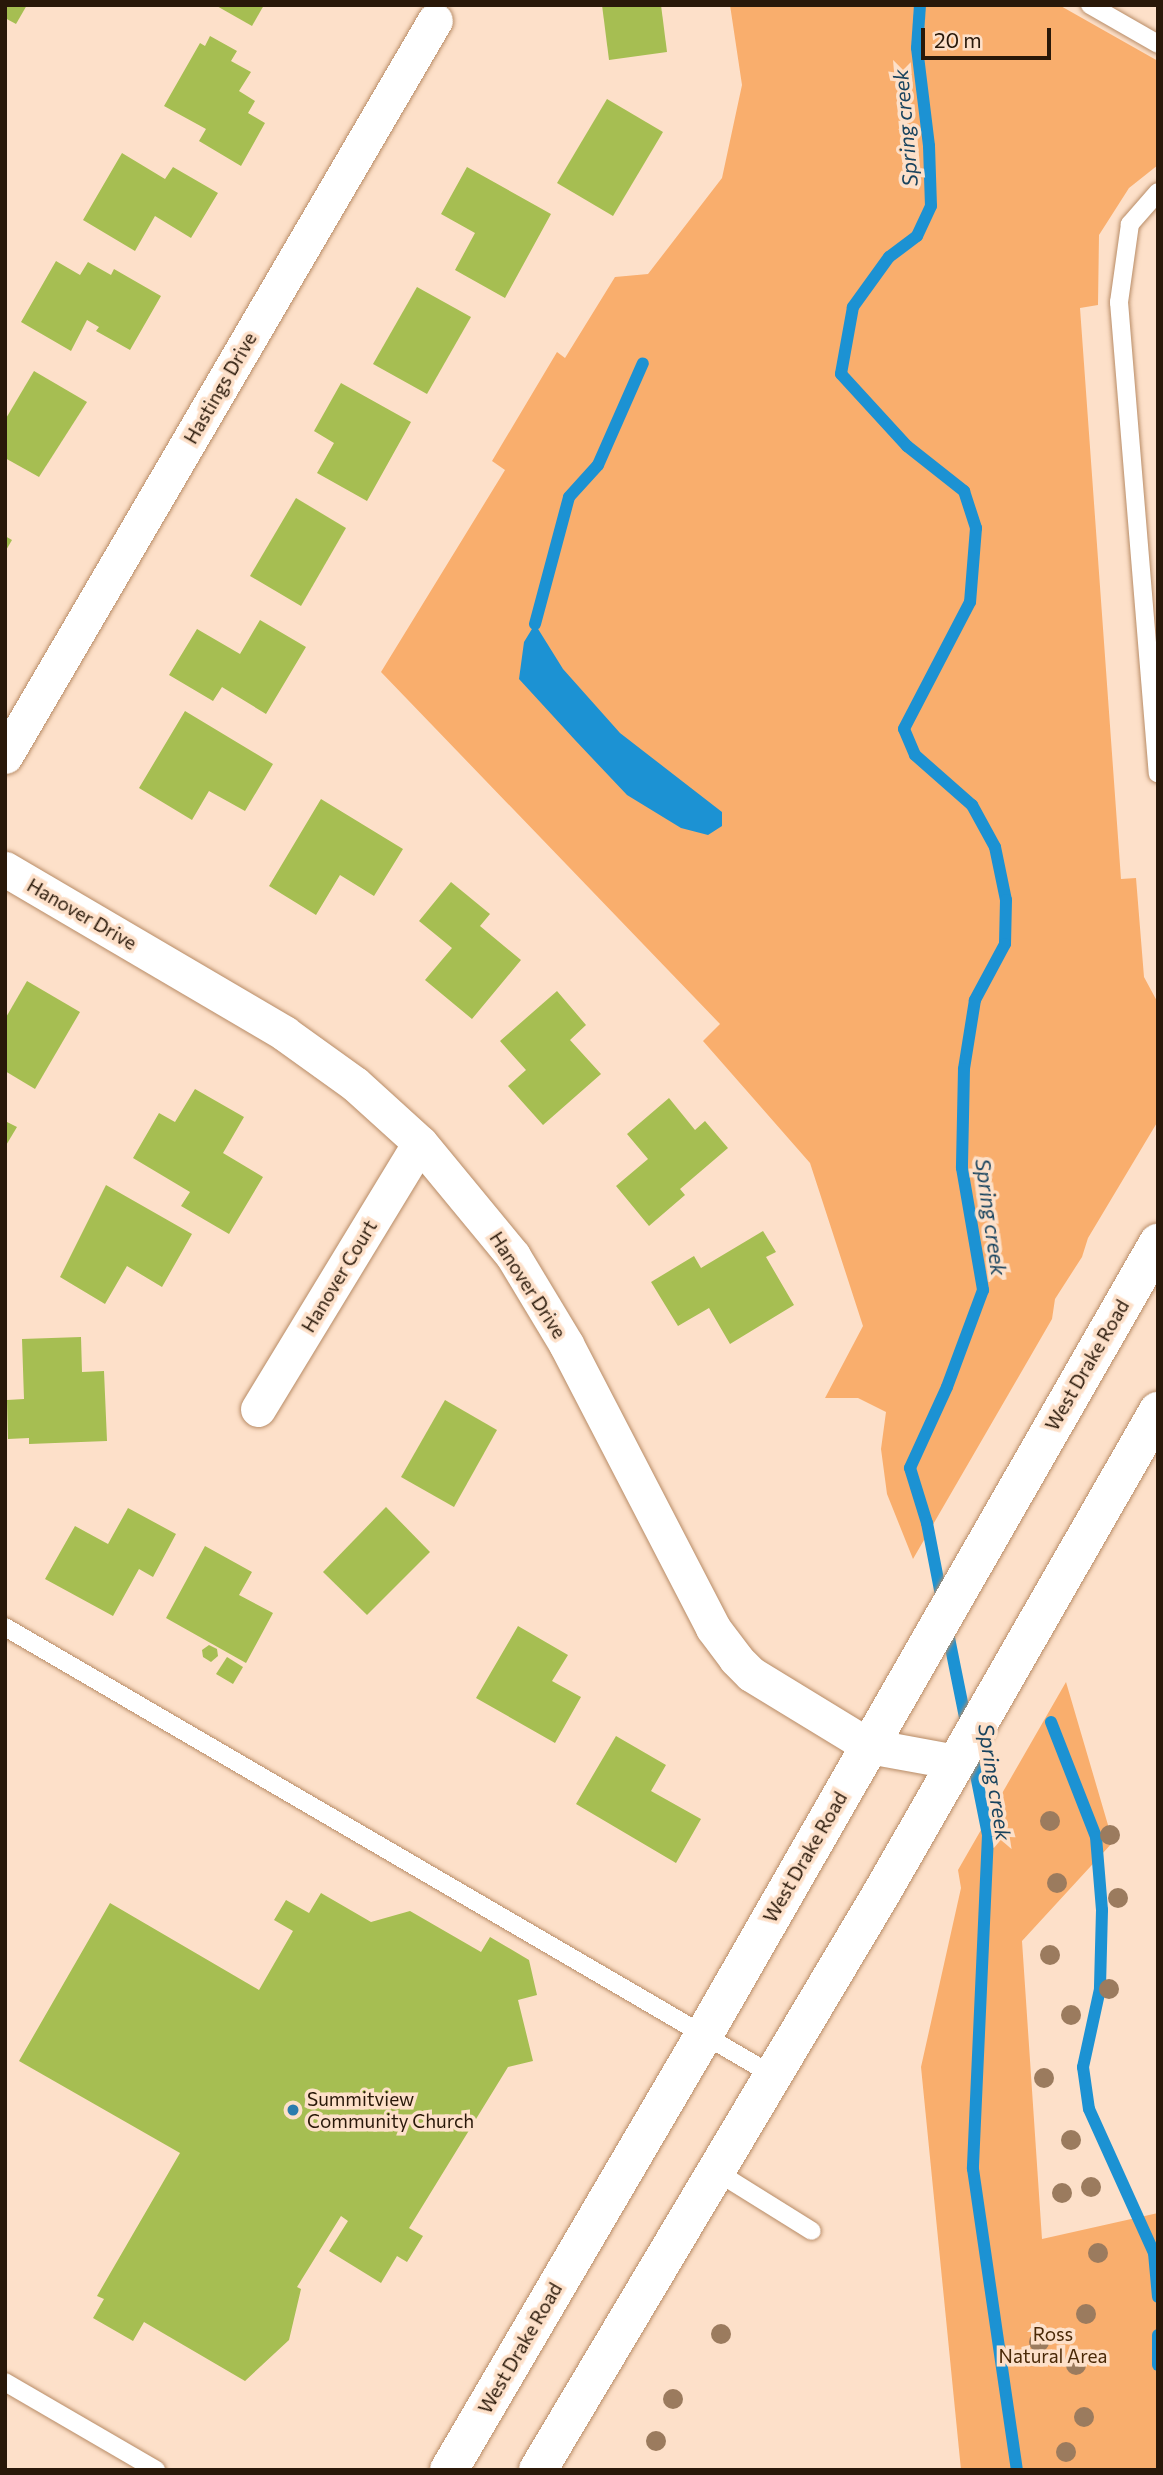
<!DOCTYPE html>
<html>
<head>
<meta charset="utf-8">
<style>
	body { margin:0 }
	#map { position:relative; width:1163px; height:2475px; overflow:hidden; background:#fde0c9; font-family:Commissioner,sans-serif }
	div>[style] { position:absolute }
	.green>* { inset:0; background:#f9ae6d }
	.water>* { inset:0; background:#1c92d3 }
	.stream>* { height:12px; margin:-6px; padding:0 6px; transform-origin:6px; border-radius:6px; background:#1c92d3 }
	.building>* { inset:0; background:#a6be52 }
	.roads { filter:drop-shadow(0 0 2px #b88c67) drop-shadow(0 0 2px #b88c67) }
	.service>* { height:18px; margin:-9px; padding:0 9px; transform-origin:9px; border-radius:9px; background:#fff }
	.minor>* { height:35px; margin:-17.5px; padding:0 17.5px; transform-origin:17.5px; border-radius:17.5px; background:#fff }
	.primary>* { height:38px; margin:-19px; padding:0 19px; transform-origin:19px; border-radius:19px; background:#fff }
	.trees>* { width:20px; height:20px; margin:-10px; border-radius:50%; background:#9b7b5e }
	.dots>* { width:19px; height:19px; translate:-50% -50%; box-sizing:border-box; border:4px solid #fde0c9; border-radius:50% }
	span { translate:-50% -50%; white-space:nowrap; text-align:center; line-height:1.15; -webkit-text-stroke:7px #fde0c9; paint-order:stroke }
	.street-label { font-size:19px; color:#291809 }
	.poi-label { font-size:19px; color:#291809 }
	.left { translate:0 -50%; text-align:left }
	.park-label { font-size:19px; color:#4a2907 }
	.water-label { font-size:21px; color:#18435e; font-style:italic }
	.frame { position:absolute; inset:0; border:7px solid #291809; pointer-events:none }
	.scale { position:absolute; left:921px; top:28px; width:130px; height:32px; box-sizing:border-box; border:4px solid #291809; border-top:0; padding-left:9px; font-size:21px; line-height:24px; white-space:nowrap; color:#291809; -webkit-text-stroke:5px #fde0c9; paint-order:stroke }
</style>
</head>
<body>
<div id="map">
	<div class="green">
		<i style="clip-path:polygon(730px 5px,1059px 5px,1158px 61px,1158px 165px,1129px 188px,1099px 235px,1098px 305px,1080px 308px,1121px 879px,1136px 878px,1144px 977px,1158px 1003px,1158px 1121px,1088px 1238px,1082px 1257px,1055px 1299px,1052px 1319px,913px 1559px,887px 1494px,881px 1449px,886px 1412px,858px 1398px,825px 1398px,863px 1326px,810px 1163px,703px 1041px,720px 1024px,381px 672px,505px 470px,492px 461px,557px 352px,565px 358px,615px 277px,648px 274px,722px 178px,742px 85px)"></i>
		<i style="clip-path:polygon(1066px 1682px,1113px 1842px,1022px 1941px,1042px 2239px,1158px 2213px,1158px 2470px,961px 2470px,921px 2067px,961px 1888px,958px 1870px)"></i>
	</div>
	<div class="water">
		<i style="clip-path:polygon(535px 624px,563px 669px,620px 733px,722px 812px,722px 826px,708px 835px,681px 828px,627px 795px,575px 740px,519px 679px,524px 642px)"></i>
	</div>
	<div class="stream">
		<i style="left:920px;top:5px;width:43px;rotate:94deg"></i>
		<i style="left:917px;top:48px;width:99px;rotate:83deg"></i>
		<i style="left:929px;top:146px;width:60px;rotate:88.1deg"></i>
		<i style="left:931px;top:206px;width:33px;rotate:115deg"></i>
		<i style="left:917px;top:236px;width:35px;rotate:143deg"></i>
		<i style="left:889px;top:257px;width:62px;rotate:125.8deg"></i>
		<i style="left:853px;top:307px;width:68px;rotate:100.2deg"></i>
		<i style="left:841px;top:374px;width:98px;rotate:47.5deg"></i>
		<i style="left:907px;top:446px;width:73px;rotate:38.3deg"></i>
		<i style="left:964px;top:491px;width:39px;rotate:72deg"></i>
		<i style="left:976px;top:528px;width:74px;rotate:94.6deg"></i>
		<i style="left:970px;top:602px;width:143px;rotate:117.5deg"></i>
		<i style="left:904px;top:729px;width:28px;rotate:67deg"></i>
		<i style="left:915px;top:755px;width:76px;rotate:41.3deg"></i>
		<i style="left:972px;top:805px;width:48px;rotate:61.3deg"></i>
		<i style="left:995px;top:847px;width:54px;rotate:78.3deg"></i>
		<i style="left:1006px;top:900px;width:44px;rotate:91.3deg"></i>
		<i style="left:1005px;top:944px;width:64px;rotate:118.2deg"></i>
		<i style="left:975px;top:1000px;width:70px;rotate:99.1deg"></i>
		<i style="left:964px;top:1069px;width:99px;rotate:91.2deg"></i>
		<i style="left:962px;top:1168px;width:124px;rotate:80.2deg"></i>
		<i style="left:983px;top:1290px;width:103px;rotate:110.4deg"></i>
		<i style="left:947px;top:1387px;width:89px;rotate:114.6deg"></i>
		<i style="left:910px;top:1468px;width:58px;rotate:72.8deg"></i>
		<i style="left:927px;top:1523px;width:78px;rotate:79deg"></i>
		<i style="left:535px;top:624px;width:131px;rotate:-75deg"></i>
		<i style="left:569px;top:497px;width:43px;rotate:-47.8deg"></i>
		<i style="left:598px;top:465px;width:111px;rotate:-66.2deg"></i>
		<i style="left:947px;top:1628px;width:101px;rotate:78.6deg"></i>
		<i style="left:1051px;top:1722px;width:123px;rotate:68.6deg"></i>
		<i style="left:1096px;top:1837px;width:73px;rotate:85.3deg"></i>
		<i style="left:1102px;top:1910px;width:79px;rotate:91.5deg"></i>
		<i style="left:1100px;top:1989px;width:80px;rotate:102.3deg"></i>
		<i style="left:1083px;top:2067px;width:42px;rotate:81.9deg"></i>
		<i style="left:1089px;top:2109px;width:158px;rotate:65.7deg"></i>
		<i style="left:1154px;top:2253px;width:44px;rotate:84.8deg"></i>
		<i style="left:972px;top:1755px;width:82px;rotate:78.7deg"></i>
		<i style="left:988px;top:1835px;width:334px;rotate:92.6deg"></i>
		<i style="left:973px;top:2169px;width:304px;rotate:81.7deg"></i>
		<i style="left:1158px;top:2335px;width:30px;rotate:90deg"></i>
	</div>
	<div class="building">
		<i style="clip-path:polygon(5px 5px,27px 5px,16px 24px,5px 18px)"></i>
		<i style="clip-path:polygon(215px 5px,264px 5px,252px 26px)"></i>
		<i style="clip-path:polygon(602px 5px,661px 5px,667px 52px,609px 60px)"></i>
		<i style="clip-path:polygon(210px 36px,237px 51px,231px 61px,251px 72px,239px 91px,255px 101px,248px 113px,265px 123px,241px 166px,199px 141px,206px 129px,164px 106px,200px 43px,205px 46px)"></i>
		<i style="clip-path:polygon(607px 99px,663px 132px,613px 216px,557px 183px)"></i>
		<i style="clip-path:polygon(122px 153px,165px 179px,173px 167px,218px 193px,191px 238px,155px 216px,135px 251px,83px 220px)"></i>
		<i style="clip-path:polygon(467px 167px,551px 214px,505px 298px,455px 270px,475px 233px,441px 214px)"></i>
		<i style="clip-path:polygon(56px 261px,80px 275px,88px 262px,111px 275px,114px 269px,161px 296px,130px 350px,96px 331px,99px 327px,87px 320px,71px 351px,21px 322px)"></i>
		<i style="clip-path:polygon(417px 287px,471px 317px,427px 394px,373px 364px)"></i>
		<i style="clip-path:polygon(34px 371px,87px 402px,39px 477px,5px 458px,5px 420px)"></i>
		<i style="clip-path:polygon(341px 383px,411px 422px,367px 501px,317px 473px,334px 443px,314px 431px)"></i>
		<i style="clip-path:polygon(296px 498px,346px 528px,301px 606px,250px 576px)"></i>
		<i style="clip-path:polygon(5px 536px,12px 540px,5px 552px)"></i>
		<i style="clip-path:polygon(260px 620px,306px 647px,266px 714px,222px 687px,213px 701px,169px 675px,197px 629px,240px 654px)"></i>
		<i style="clip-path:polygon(185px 711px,273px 764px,245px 811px,209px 791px,192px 820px,139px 788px)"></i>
		<i style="clip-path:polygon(321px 799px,403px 849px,374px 896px,340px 875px,316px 915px,269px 886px)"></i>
		<i style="clip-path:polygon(451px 882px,490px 914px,480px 926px,521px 960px,472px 1019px,425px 980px,452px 948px,419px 921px)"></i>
		<i style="clip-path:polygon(27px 981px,80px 1012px,35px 1089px,5px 1071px,5px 1019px)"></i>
		<i style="clip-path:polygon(557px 991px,586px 1025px,570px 1040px,601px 1074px,543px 1125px,508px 1086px,526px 1070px,500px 1041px)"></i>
		<i style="clip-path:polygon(195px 1089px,244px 1117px,223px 1153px,263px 1177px,229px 1234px,181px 1206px,190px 1192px,133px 1158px,159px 1113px,175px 1122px)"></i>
		<i style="clip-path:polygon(669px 1098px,695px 1130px,705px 1121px,728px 1148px,680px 1189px,685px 1195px,649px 1226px,616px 1186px,648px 1159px,627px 1134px)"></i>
		<i style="clip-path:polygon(5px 1121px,17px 1127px,5px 1147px)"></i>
		<i style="clip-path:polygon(106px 1185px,192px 1234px,162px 1287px,127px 1266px,105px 1304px,60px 1277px)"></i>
		<i style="clip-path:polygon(763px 1231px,776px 1252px,766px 1257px,794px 1305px,730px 1344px,709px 1308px,678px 1326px,651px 1282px,694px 1256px,701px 1268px)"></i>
		<i style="clip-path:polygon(81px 1337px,82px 1372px,104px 1371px,107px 1441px,29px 1444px,29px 1438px,8px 1439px,7px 1400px,24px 1399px,22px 1339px)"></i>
		<i style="clip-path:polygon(445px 1400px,497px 1430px,454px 1507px,401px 1477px)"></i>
		<i style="clip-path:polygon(386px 1507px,430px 1552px,367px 1615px,323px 1572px)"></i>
		<i style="clip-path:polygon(128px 1508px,176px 1534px,153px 1577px,139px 1569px,113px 1616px,45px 1579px,75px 1526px,108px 1544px)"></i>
		<i style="clip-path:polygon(205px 1546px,252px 1572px,239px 1595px,273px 1613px,246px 1663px,166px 1618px)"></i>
		<i style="clip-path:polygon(518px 1626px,568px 1655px,552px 1681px,581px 1697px,555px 1743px,476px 1698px)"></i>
		<i style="clip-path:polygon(209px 1645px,217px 1649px,218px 1656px,211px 1662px,203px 1657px,202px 1650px)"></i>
		<i style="clip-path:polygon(227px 1657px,243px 1667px,233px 1684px,216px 1674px)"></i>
		<i style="clip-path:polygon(616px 1736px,666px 1765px,651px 1791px,701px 1819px,676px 1863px,576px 1804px)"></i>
		<i style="clip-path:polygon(321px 1893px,371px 1922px,410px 1911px,481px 1952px,490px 1937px,529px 1960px,537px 1995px,518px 2000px,533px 2061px,508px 2067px,409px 2228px,423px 2236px,407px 2262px,397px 2256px,381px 2283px,329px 2251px,348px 2221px,341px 2216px,297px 2287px,301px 2289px,289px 2340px,245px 2381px,144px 2322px,133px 2341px,93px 2318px,104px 2299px,97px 2296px,180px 2153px,19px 2061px,110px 1903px,259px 1990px,293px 1931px,274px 1920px,286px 1900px,309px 1913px)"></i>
	</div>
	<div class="roads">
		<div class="service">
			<i style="left:1090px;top:5px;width:78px;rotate:29.8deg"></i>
			<i style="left:1158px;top:192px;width:43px;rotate:131.2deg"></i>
			<i style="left:1130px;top:224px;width:79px;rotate:98deg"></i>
			<i style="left:1119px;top:302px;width:473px;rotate:85.3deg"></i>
			<i style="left:5px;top:1627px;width:887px;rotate:30.27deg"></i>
			<i style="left:714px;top:2170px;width:115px;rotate:31.9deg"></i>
			<i style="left:5px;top:2382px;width:175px;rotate:30.2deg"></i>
		</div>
		<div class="minor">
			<i style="left:5px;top:756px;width:852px;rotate:-59.7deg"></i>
			<i style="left:5px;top:869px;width:324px;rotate:30.4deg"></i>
			<i style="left:284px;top:1033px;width:87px;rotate:35.7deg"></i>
			<i style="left:355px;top:1084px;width:88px;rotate:42.2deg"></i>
			<i style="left:420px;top:1143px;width:146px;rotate:50.5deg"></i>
			<i style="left:513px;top:1256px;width:103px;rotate:58.9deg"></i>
			<i style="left:566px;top:1344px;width:320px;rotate:62.6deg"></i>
			<i style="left:713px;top:1628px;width:39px;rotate:53deg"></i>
			<i style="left:736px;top:1659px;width:21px;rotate:45deg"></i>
			<i style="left:751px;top:1674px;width:138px;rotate:31.4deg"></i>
			<i style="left:869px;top:1746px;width:88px;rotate:10.4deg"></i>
			<i style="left:258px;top:1409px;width:311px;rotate:-58.7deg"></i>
		</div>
		<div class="primary">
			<i style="left:449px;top:2470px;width:506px;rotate:-59.64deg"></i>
			<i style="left:705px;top:2033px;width:911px;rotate:-60.17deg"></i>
			<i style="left:538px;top:2470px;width:670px;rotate:-59.23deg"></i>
			<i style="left:881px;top:1894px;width:557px;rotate:-60.17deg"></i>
		</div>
	</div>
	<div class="trees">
		<i style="left:1050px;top:1821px"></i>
		<i style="left:1110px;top:1835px"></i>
		<i style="left:1057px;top:1883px"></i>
		<i style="left:1118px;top:1898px"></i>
		<i style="left:1050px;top:1955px"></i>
		<i style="left:1109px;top:1989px"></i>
		<i style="left:1071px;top:2015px"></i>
		<i style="left:1044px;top:2078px"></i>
		<i style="left:1071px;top:2140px"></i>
		<i style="left:1091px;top:2187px"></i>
		<i style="left:1062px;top:2193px"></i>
		<i style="left:1098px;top:2253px"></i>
		<i style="left:1086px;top:2314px"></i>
		<i style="left:721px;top:2334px"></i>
		<i style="left:1039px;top:2342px"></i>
		<i style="left:1076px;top:2365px"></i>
		<i style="left:673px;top:2399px"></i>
		<i style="left:1084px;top:2417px"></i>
		<i style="left:656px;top:2441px"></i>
		<i style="left:1066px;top:2452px"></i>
	</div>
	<div class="dots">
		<i style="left:293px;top:2110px;background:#2c7cad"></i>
	</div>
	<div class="street-label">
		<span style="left:220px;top:388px;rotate:-60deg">Hastings Drive</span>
		<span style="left:82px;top:914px;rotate:30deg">Hanover Drive</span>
		<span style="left:339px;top:1276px;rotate:-59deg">Hanover Court</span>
		<span style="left:528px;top:1285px;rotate:57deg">Hanover Drive</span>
		<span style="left:1087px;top:1365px;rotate:-60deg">West Drake Road</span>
		<span style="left:805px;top:1857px;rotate:-60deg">West Drake Road</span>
		<span style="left:520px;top:2348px;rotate:-60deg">West Drake Road</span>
	</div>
	<div class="poi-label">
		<span class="left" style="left:307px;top:2110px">Summitview<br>Community Church</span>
	</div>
	<div class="park-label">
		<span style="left:1053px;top:2345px">Ross<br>Natural Area</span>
	</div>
	<div class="water-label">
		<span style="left:905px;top:128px;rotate:-95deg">Spring creek</span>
		<span style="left:991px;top:1217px;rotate:82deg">Spring creek</span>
		<span style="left:995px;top:1782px;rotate:81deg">Spring creek</span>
	</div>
	<div class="frame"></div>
	<div class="scale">20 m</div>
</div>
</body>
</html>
